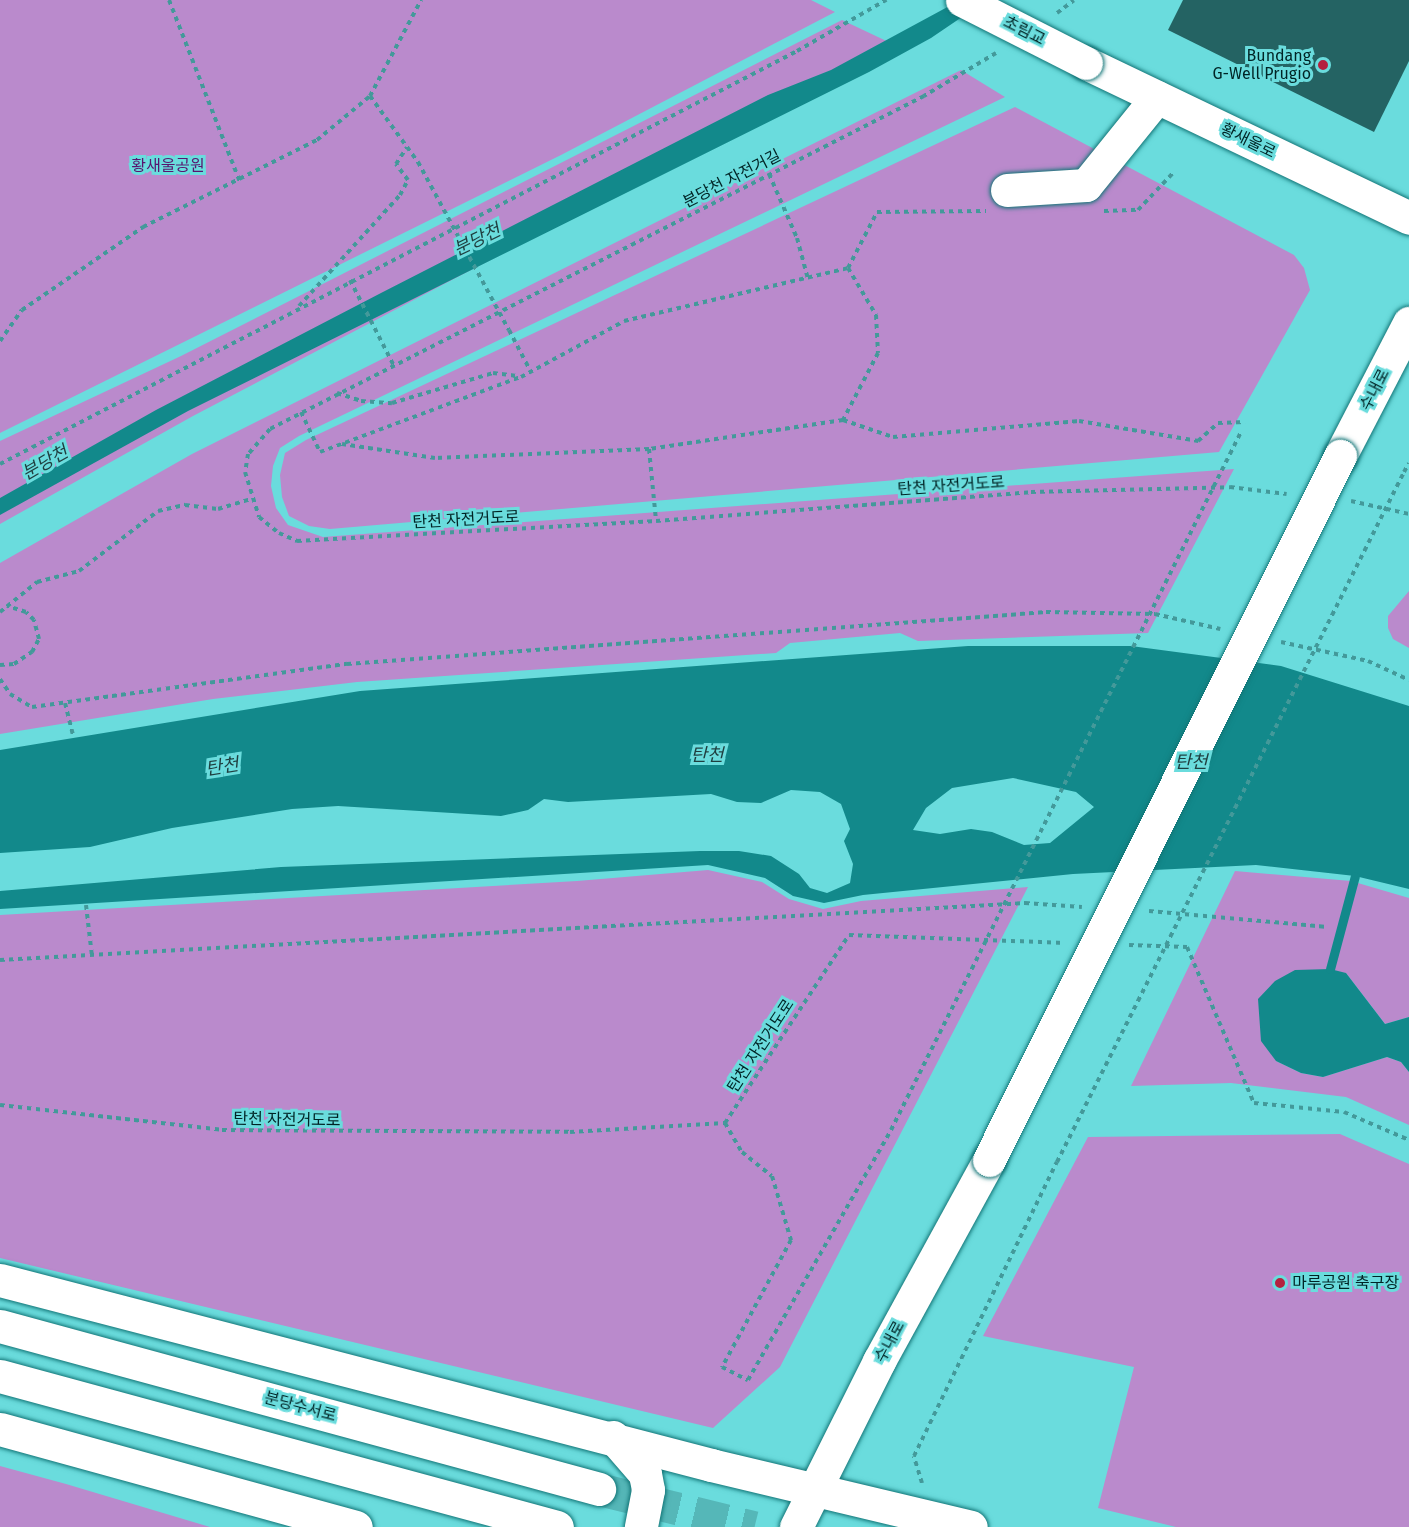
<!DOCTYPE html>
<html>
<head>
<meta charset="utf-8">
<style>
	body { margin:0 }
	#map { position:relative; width:1409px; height:1527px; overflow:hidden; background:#6adcdd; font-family:"Fira Sans","Noto Sans KR",sans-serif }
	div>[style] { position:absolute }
	.green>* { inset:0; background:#ba8acc }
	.water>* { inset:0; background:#12898b }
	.stream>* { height:9px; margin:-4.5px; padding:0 4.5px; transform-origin:4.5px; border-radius:4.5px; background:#12898b }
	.building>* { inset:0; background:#246363 }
	.highway-tunnel>* { height:33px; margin-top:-16.5px; transform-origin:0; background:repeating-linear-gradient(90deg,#55b7b8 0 33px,transparent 0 49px) }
	.path>* { height:4px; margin-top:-2px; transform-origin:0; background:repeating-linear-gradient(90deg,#43999a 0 4.5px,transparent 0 9px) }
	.roads { filter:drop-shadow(0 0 2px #137577) drop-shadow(0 0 2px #137577) }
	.minor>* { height:33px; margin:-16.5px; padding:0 16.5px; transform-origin:16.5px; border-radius:16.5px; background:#fff }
	.major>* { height:33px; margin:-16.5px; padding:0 16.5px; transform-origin:16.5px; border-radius:16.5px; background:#fff }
	.highway>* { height:33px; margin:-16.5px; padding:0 16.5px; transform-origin:16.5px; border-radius:16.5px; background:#fff }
	.path-bridge>* { height:4px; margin-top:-2px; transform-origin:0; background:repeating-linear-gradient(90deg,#43999a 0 4.5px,transparent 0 9px) }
	.bridges { filter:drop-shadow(0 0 2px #137577) drop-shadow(0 0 2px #137577) }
	.major-bridge>* { height:33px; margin:-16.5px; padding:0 16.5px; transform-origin:16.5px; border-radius:16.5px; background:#fff }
	.dots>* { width:16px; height:16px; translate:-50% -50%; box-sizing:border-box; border:3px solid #6adcdd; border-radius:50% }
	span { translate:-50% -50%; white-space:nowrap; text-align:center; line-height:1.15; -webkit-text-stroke:6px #6adcdd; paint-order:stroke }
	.street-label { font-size:16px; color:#002425 }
	.poi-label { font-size:16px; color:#002425 }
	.right { translate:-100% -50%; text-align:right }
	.left { translate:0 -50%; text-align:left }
	.park-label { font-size:16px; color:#59156e }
	.water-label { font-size:18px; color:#1f3e3f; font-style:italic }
</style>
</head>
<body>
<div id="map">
	<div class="green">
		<i style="clip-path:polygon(0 0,811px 0,835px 12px,561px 155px,0 433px)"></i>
		<i style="clip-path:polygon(842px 20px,897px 46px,193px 416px,0 524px,0 441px,181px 356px)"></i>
		<i style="clip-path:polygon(961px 70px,1005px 97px,299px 436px,280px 448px,273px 466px,271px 486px,276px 508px,288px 525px,323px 537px,1234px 469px,1148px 633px,918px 641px,900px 633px,790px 643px,776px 653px,357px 682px,213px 699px,0 734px,0 563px,192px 454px)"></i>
		<i style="clip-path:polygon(1015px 107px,1294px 255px,1304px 268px,1310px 290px,1219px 452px,330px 529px,309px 526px,289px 516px,282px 497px,280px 475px,285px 453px,306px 440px)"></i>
		<i style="clip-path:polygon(1409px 591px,1409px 648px,1393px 639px,1388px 628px,1388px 616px)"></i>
		<i style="clip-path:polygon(708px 870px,762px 882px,789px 899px,823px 909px,861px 901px,1028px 887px,780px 1367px,713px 1428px,0 1258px,0 915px,577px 881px)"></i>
		<i style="clip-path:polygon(1235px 871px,1351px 881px,1409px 898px,1409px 1017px,1385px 1024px,1346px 973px,1276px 1061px,1301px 1073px,1323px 1077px,1387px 1057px,1401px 1062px,1409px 1072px,1409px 1125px,1346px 1097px,1231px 1083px,1131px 1086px)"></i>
		<i style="clip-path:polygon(1340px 1134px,1409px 1164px,1409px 1527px,1176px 1527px,1098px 1508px,1134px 1367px,983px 1336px,1088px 1137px)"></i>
		<i style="clip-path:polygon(0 1466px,66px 1484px,210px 1527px,0 1527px)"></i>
	</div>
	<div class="water">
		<i style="clip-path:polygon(987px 0,931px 38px,869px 72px,188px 411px,0 515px,0 498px,156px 410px,381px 293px,768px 95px,831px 70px,953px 4px)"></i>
		<i style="clip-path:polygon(evenodd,968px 646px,1131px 646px,1281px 666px,1409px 706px,1409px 889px,1355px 876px,1256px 865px,1073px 874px,863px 895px,824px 903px,793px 896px,765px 878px,708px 865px,0 909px,0 891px,281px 867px,700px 851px,739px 851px,771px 856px,799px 874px,810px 888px,827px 893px,850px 883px,853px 864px,844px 841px,850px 829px,841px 804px,820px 792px,791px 790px,761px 803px,737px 802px,711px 794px,568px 802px,544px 799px,528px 810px,501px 816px,338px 806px,292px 809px,172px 828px,90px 847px,0 853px,0 750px,360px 691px,968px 646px,1013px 778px,1076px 792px,1094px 807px,1050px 843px,1024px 845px,992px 832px,971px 829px,940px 834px,913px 830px,926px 808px,952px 788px,1013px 778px)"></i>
		<i style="clip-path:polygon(1330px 969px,1346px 973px,1385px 1024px,1409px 1017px,1409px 1072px,1401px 1062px,1387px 1057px,1323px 1077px,1301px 1073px,1276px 1061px,1261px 1041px,1258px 999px,1275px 981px,1295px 970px)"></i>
	</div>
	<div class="stream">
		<i style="left:1330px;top:969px;width:96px;rotate:-75deg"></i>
	</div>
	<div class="building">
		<i style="clip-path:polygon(1183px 0,1409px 0,1409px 61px,1374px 132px,1168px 30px)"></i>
	</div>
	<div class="highway-tunnel">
		<i style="left:599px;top:1489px;width:160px;rotate:13.8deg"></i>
	</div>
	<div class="path">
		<i style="left:169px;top:0;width:195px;rotate:68.7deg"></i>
		<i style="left:1057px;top:13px;width:21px;rotate:-37deg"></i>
		<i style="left:996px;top:53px;width:84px;rotate:149.2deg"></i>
		<i style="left:924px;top:96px;width:734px;rotate:153.02deg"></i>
		<i style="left:270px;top:429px;width:33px;rotate:131deg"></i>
		<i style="left:248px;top:454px;width:18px;rotate:99deg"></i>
		<i style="left:245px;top:472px;width:47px;rotate:72.7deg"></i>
		<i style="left:259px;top:517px;width:26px;rotate:39deg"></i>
		<i style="left:279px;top:533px;width:20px;rotate:24deg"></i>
		<i style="left:297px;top:541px;width:360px;rotate:-3.2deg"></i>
		<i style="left:656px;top:521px;width:376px;rotate:-4.4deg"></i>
		<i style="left:1031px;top:492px;width:199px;rotate:-1.4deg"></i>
		<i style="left:1230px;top:487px;width:57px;rotate:7deg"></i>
		<i style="left:370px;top:96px;width:82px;rotate:54deg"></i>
		<i style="left:769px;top:174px;width:70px;rotate:66.4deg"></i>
		<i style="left:797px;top:238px;width:42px;rotate:75deg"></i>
		<i style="left:1104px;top:211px;width:34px;rotate:-2deg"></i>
		<i style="left:1138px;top:210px;width:50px;rotate:-46.6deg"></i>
		<i style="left:848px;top:268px;width:63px;rotate:-62.6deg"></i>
		<i style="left:877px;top:212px;width:109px;rotate:-0.5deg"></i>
		<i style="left:350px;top:280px;width:97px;rotate:62.9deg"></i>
		<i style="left:299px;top:306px;width:150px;rotate:-47.7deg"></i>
		<i style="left:400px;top:195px;width:17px;rotate:-62deg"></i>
		<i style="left:408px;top:180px;width:20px;rotate:-127deg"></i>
		<i style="left:396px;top:164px;width:20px;rotate:-57deg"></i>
		<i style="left:509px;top:330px;width:47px;rotate:62.4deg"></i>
		<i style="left:0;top:341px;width:38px;rotate:-55deg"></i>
		<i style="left:22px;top:310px;width:147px;rotate:-34.4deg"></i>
		<i style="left:143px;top:227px;width:195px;rotate:-26.6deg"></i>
		<i style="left:317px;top:140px;width:69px;rotate:-39.7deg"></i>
		<i style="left:370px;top:96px;width:109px;rotate:-62deg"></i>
		<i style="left:337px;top:393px;width:25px;rotate:18deg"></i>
		<i style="left:361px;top:401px;width:31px;rotate:4deg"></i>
		<i style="left:392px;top:403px;width:105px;rotate:-16.5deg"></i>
		<i style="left:493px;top:373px;width:26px;rotate:7deg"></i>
		<i style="left:301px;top:412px;width:44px;rotate:64.6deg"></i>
		<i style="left:320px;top:452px;width:215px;rotate:-20.5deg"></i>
		<i style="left:521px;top:377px;width:117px;rotate:-28.5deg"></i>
		<i style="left:624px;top:321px;width:230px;rotate:-13.3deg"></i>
		<i style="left:848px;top:268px;width:55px;rotate:59.2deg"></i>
		<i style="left:876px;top:315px;width:38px;rotate:87deg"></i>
		<i style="left:878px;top:353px;width:76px;rotate:117.6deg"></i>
		<i style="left:843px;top:420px;width:196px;rotate:171.5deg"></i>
		<i style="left:649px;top:449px;width:214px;rotate:177.6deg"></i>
		<i style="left:435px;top:458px;width:94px;rotate:-171.4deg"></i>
		<i style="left:843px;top:420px;width:53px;rotate:18.8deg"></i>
		<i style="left:893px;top:437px;width:187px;rotate:-4.9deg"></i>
		<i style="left:1079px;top:421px;width:121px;rotate:9.5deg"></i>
		<i style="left:1198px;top:441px;width:27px;rotate:-42deg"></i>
		<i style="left:1218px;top:423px;width:27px;rotate:-2deg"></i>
		<i style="left:649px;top:449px;width:71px;rotate:84.4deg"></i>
		<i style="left:0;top:464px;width:898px;rotate:-27.39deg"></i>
		<i style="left:797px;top:51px;width:103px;rotate:-29.8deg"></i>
		<i style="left:1404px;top:472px;width:10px;rotate:-61deg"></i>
		<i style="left:1351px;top:501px;width:59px;rotate:12.6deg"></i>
		<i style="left:0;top:612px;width:48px;rotate:-39deg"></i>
		<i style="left:37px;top:582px;width:43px;rotate:-14.7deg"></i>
		<i style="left:79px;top:571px;width:99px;rotate:-37.2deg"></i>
		<i style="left:158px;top:511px;width:28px;rotate:-13deg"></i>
		<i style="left:185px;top:505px;width:33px;rotate:7deg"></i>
		<i style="left:218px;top:509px;width:34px;rotate:-17deg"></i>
		<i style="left:1281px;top:642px;width:89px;rotate:12.3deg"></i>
		<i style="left:1368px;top:661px;width:45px;rotate:24.9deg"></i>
		<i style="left:0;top:665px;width:14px;rotate:-4deg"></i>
		<i style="left:14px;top:664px;width:22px;rotate:-34deg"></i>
		<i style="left:32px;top:652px;width:15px;rotate:-62deg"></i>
		<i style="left:39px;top:639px;width:20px;rotate:-105deg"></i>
		<i style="left:34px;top:620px;width:11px;rotate:-135deg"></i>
		<i style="left:26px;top:612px;width:20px;rotate:-162deg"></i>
		<i style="left:0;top:679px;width:18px;rotate:56deg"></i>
		<i style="left:10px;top:694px;width:26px;rotate:31deg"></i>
		<i style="left:32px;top:707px;width:318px;rotate:-7.8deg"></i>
		<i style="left:347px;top:664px;width:701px;rotate:-4.25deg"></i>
		<i style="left:1046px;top:612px;width:109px;rotate:1.1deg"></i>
		<i style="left:1155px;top:614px;width:67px;rotate:13deg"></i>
		<i style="left:65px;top:703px;width:34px;rotate:76deg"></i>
		<i style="left:86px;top:905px;width:51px;rotate:83.3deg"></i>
		<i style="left:1149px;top:911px;width:179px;rotate:5.1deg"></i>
		<i style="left:1129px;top:945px;width:58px;rotate:2deg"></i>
		<i style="left:1187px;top:947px;width:170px;rotate:66.8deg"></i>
		<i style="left:1254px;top:1103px;width:90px;rotate:5.7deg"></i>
		<i style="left:1344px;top:1112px;width:71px;rotate:23.3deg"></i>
		<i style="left:0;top:960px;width:1027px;rotate:-3.18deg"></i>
		<i style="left:1025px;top:903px;width:57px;rotate:4deg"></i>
		<i style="left:0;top:1105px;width:223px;rotate:6.4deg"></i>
		<i style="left:222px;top:1130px;width:348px;rotate:0.3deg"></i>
		<i style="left:570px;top:1132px;width:155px;rotate:-3.3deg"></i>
		<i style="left:725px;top:1123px;width:225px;rotate:-56.6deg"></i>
		<i style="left:849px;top:935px;width:216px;rotate:2.1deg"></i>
		<i style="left:725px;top:1123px;width:34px;rotate:60deg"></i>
		<i style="left:742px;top:1152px;width:38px;rotate:39deg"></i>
		<i style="left:772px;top:1176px;width:67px;rotate:73.5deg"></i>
		<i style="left:791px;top:1240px;width:145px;rotate:118.5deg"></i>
		<i style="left:722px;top:1367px;width:29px;rotate:27deg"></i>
		<i style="left:748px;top:1380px;width:288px;rotate:-60.2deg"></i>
		<i style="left:922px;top:1483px;width:28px;rotate:-107deg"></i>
		<i style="left:914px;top:1456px;width:327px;rotate:-64.1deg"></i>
	</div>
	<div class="roads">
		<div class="minor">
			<i style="left:1007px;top:190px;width:79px;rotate:-3.6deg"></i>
			<i style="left:1086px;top:185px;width:113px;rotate:-51.1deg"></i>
		</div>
		<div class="major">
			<i style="left:1086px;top:63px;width:358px;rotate:25.6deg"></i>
			<i style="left:1340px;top:456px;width:150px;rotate:-62.6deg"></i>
			<i style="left:796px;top:1527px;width:186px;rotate:-63.4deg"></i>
			<i style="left:879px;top:1361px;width:229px;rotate:-61.3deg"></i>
		</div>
		<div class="highway">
			<i style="left:0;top:1280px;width:735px;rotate:14.58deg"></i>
			<i style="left:711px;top:1465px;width:267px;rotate:13.4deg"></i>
			<i style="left:0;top:1326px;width:621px;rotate:15.22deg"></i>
			<i style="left:0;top:1376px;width:577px;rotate:15.17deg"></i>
			<i style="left:0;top:1429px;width:369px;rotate:15.4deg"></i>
			<i style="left:613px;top:1437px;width:49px;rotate:49.1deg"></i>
			<i style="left:645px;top:1474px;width:16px;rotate:79deg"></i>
			<i style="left:648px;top:1490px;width:38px;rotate:101deg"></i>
		</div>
	</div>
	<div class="path-bridge">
		<i style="left:418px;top:162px;width:191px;rotate:61.6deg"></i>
		<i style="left:891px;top:1130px;width:779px;rotate:-63.37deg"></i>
		<i style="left:1057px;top:1162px;width:772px;rotate:-63.3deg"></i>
	</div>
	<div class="bridges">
		<div class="major-bridge">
			<i style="left:962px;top:0;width:139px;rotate:26.9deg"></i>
			<i style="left:989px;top:1160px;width:787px;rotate:-63.5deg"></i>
		</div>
	</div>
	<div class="dots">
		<i style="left:1323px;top:65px;background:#b4213f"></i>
		<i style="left:1280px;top:1283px;background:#b4213f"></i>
	</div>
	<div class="street-label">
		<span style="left:1024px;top:31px;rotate:27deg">초림교</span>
		<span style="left:1248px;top:141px;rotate:26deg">황새울로</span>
		<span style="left:732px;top:179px;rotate:-27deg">분당천 자전거길</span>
		<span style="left:1375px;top:390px;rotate:-63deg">수내로</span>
		<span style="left:951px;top:486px;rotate:-4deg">탄천 자전거도로</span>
		<span style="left:466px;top:520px;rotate:-3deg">탄천 자전거도로</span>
		<span style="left:761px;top:1046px;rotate:-57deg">탄천 자전거도로</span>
		<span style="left:287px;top:1120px;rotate:1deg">탄천 자전거도로</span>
		<span style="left:890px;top:1342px;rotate:-62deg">수내로</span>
		<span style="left:300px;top:1407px;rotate:15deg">분당수서로</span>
	</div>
	<div class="poi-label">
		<span class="right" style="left:1311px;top:65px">Bundang<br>G-Well Prugio</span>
		<span class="left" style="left:1292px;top:1283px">마루공원 축구장</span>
	</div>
	<div class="park-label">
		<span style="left:168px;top:166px">황새울공원</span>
	</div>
	<div class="water-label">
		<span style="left:477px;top:240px;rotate:-26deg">분당천</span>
		<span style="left:45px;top:463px;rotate:-30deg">분당천</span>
		<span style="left:707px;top:755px">탄천</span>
		<span style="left:1191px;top:762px">탄천</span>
		<span style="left:222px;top:767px;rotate:-9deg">탄천</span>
	</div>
</div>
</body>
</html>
